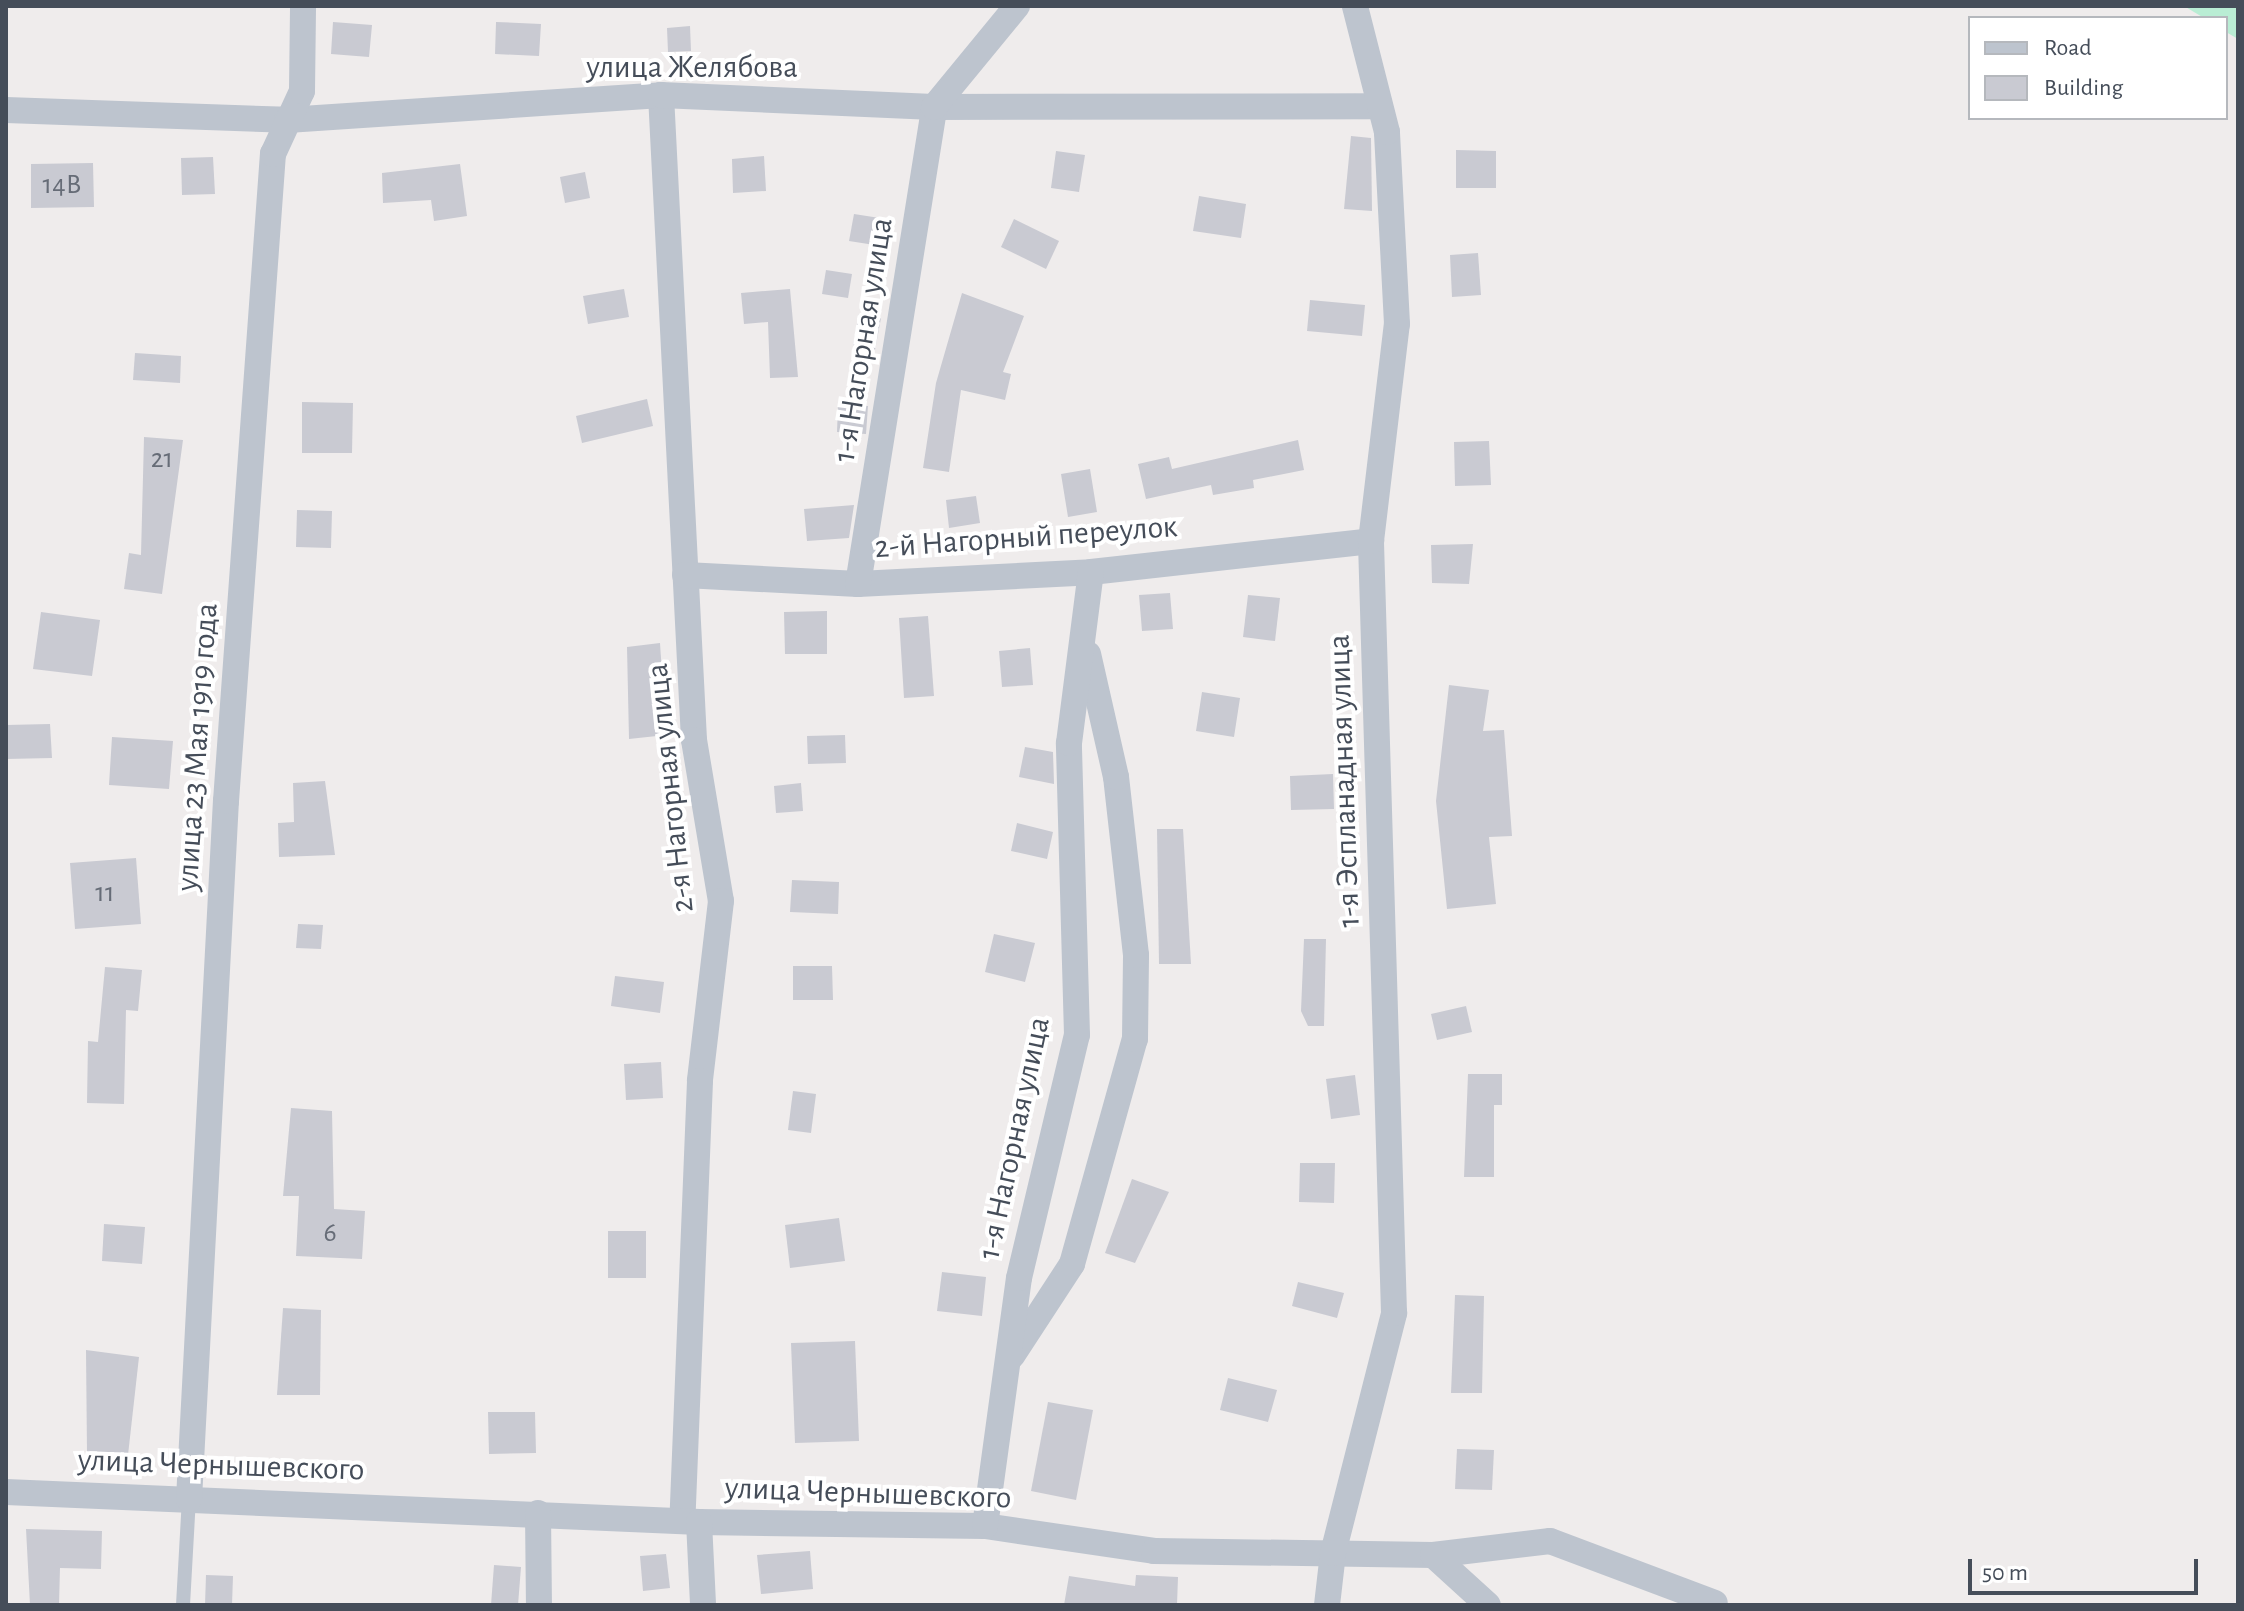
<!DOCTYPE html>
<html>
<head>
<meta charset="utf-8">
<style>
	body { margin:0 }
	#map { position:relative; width:2244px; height:1611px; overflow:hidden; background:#efecec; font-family:"Alegreya Sans",sans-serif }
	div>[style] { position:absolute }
	.green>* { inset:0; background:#b9edd4 }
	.building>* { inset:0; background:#c9cad2 }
	.service>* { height:14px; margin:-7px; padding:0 7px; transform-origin:7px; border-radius:7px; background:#bdc4ce }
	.minor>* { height:26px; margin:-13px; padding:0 13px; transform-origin:13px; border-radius:13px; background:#bdc4ce }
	span { translate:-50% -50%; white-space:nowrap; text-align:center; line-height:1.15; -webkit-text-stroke:8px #fff; paint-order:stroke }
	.number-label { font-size:28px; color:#666c77 }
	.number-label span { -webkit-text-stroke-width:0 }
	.street-label { font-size:32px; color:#454d59 }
	.frame { position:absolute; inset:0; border:8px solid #454d59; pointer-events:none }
	.legend { position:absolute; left:1968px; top:16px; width:260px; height:104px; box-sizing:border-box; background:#fff; border:2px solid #b5b8bd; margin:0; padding:10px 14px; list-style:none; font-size:24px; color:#454d59 }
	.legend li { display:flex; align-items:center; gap:16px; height:40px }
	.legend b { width:40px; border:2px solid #b5b8bd }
	.scale { position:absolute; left:1968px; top:1559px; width:230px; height:36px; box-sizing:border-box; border:4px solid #454d59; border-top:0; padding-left:10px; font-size:24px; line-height:28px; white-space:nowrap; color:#454d59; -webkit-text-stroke:6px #fff; paint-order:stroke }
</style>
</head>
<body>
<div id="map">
	<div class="green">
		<i style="clip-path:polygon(2184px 6px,2238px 6px,2238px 39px,2226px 32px,2226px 18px,2204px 18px)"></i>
	</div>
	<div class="building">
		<i style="clip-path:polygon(333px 22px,372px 25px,369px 57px,331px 54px)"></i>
		<i style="clip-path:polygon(496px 22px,541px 24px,539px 56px,495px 54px)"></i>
		<i style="clip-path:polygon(690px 26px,691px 51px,668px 52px,667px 28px)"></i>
		<i style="clip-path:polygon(1351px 136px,1371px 138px,1372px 211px,1344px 209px)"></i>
		<i style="clip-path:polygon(1456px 150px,1496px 151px,1496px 188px,1456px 188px)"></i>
		<i style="clip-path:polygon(1056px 151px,1085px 155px,1079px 192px,1051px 188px)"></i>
		<i style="clip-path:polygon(764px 156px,766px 191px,733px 193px,732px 159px)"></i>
		<i style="clip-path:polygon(213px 157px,215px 194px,182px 195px,181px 158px)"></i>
		<i style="clip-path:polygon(93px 163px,94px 207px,31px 208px,31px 164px)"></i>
		<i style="clip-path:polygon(460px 164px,467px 216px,434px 221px,431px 200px,383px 203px,382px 173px)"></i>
		<i style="clip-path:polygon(585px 172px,590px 198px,565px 203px,560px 177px)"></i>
		<i style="clip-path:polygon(1199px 196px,1246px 204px,1241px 238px,1193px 231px)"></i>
		<i style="clip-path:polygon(854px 214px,886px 219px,881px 246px,849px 241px)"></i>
		<i style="clip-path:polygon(1014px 219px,1059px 241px,1046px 269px,1001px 247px)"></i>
		<i style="clip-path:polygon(1478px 253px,1481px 295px,1452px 297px,1450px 255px)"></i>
		<i style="clip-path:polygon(826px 270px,852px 274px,848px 298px,822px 294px)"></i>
		<i style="clip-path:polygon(624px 289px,629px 317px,588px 324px,583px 296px)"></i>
		<i style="clip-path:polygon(790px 289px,798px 377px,770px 378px,768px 322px,744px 324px,741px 293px)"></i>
		<i style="clip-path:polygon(962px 293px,1024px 316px,1003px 372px,1011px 374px,1005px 400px,961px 390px,949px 472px,923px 468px,936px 383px)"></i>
		<i style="clip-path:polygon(1310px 300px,1365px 305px,1362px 336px,1307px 331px)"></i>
		<i style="clip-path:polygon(859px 314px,881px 318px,875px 350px,853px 345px)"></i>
		<i style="clip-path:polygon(135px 353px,181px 356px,180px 383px,133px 380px)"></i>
		<i style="clip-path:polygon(647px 399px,653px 426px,582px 443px,576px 416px)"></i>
		<i style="clip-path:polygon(302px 402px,353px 403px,352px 453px,302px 453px)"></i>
		<i style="clip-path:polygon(838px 405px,868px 406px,866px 434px,837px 432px)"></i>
		<i style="clip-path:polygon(144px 437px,183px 440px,162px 594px,124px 589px,129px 553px,141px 555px)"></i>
		<i style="clip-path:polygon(1298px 440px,1304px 470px,1253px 480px,1254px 488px,1213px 495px,1211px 485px,1146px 499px,1138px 464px,1169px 457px,1172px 469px)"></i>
		<i style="clip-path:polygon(1489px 441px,1491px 485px,1455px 486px,1454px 442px)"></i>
		<i style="clip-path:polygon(1090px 469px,1097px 512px,1068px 517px,1061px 474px)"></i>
		<i style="clip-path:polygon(976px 496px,980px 523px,949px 528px,946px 500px)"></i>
		<i style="clip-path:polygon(854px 505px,849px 538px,807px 541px,804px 509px)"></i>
		<i style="clip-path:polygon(297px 510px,332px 511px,331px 548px,296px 547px)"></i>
		<i style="clip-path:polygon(1473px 544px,1469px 584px,1432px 583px,1431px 545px)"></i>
		<i style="clip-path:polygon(1170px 593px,1173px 629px,1142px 631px,1139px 595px)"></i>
		<i style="clip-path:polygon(1248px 595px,1280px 598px,1275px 641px,1243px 637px)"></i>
		<i style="clip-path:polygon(827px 611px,827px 654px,785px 654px,784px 612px)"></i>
		<i style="clip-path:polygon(41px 612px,100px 620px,92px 676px,33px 669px)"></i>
		<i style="clip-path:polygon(928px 616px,934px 696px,904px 698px,899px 618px)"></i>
		<i style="clip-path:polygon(660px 643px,666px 735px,629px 739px,627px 647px)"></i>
		<i style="clip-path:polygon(1030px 648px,1033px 685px,1002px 687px,999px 651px)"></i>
		<i style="clip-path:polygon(1449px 685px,1489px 690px,1483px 731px,1504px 730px,1512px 836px,1489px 837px,1496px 904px,1447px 909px,1436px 801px)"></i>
		<i style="clip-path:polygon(1202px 692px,1240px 698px,1234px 737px,1196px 731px)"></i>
		<i style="clip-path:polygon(50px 724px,52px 758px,6px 759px,6px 725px)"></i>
		<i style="clip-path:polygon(845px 735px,846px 763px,808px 764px,807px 736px)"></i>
		<i style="clip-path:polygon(112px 737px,173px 741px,169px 789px,109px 785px)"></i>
		<i style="clip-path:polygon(1025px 747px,1053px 752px,1054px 784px,1019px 777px)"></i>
		<i style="clip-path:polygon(1333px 774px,1334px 809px,1291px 810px,1290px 776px)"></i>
		<i style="clip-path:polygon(325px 781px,335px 855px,279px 857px,278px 823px,294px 822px,293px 783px)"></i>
		<i style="clip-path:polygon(801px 783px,803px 811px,776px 813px,774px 786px)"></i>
		<i style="clip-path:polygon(1017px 823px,1053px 832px,1047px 859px,1011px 851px)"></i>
		<i style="clip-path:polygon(1157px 829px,1183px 829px,1191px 964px,1159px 964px)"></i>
		<i style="clip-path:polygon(136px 858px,141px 924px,75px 929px,70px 863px)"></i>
		<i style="clip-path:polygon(792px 880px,839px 882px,838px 914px,790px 912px)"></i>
		<i style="clip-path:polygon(298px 924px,323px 925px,321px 949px,296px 948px)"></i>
		<i style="clip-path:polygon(994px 934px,1035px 943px,1025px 982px,985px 972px)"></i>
		<i style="clip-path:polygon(1304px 939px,1326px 939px,1324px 1026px,1308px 1026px,1301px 1011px)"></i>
		<i style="clip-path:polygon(793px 966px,832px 966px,833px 1000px,793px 1000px)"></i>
		<i style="clip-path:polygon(105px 967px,142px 970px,138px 1011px,126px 1010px,124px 1104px,87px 1103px,88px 1041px,98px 1042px)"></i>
		<i style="clip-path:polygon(615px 976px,664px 982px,660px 1013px,611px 1006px)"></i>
		<i style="clip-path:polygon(1466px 1006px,1472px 1032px,1437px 1040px,1431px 1014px)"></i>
		<i style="clip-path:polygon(661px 1062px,663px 1098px,626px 1100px,624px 1064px)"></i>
		<i style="clip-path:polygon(1468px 1074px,1502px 1074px,1502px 1105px,1494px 1105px,1494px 1177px,1464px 1177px)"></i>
		<i style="clip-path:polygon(1355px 1075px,1360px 1115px,1331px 1119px,1326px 1079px)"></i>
		<i style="clip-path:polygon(793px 1091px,816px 1094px,811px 1133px,788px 1130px)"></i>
		<i style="clip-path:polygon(291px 1108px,332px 1111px,334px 1209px,365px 1211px,362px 1259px,296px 1256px,299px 1196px,283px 1196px)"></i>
		<i style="clip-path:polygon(1300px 1163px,1335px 1163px,1334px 1203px,1299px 1202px)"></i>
		<i style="clip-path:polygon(1132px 1179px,1169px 1192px,1135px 1263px,1105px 1253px)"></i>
		<i style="clip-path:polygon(839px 1218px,845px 1261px,790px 1268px,785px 1225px)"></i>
		<i style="clip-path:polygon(104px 1224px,145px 1227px,142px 1264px,102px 1261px)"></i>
		<i style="clip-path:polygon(608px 1231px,646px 1231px,646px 1278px,608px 1278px)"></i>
		<i style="clip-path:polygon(942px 1272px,986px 1277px,982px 1316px,937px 1311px)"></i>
		<i style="clip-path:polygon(1298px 1282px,1344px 1293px,1337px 1318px,1292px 1306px)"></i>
		<i style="clip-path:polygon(1455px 1295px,1484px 1296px,1482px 1393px,1451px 1393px)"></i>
		<i style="clip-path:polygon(283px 1308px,321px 1310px,320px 1395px,277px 1395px)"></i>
		<i style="clip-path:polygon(855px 1341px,859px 1441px,795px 1443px,791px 1343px)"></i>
		<i style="clip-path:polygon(86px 1350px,139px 1357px,128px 1455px,87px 1453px)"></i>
		<i style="clip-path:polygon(1228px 1378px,1277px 1390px,1268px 1422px,1220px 1410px)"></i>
		<i style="clip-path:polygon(1048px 1402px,1093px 1410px,1076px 1500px,1031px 1491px)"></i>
		<i style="clip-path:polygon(488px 1412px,535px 1412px,536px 1453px,489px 1454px)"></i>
		<i style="clip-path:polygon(1457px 1449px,1494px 1450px,1492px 1490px,1455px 1489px)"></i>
		<i style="clip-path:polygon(26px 1529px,102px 1531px,101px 1569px,60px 1568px,59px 1605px,30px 1605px)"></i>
		<i style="clip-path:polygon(810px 1551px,813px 1589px,761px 1594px,757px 1555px)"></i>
		<i style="clip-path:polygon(666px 1554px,670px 1588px,643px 1591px,640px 1556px)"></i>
		<i style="clip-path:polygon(494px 1565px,521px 1567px,518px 1605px,491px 1605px)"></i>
		<i style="clip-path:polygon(206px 1575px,233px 1576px,232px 1605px,205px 1605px)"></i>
		<i style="clip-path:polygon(1136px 1575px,1178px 1577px,1177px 1605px,1064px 1605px,1069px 1576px,1135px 1586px)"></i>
	</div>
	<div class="service">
		<i style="left:183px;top:1605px;width:106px;rotate:-86.8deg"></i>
	</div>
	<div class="minor">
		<i style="left:661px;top:95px;width:646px;rotate:87.07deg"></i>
		<i style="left:694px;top:740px;width:163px;rotate:80.5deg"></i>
		<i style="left:721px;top:901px;width:181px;rotate:96.7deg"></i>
		<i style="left:700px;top:1081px;width:439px;rotate:92.3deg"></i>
		<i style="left:6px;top:110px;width:281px;rotate:2deg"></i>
		<i style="left:287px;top:120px;width:375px;rotate:-3.8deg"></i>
		<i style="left:661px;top:95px;width:273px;rotate:2.5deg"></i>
		<i style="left:934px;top:107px;width:444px;rotate:-0.1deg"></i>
		<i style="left:685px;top:575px;width:173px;rotate:3deg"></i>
		<i style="left:858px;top:584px;width:233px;rotate:-2.9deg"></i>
		<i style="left:1091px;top:572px;width:282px;rotate:-6.3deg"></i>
		<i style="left:858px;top:584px;width:483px;rotate:-80.9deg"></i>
		<i style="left:934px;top:107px;width:131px;rotate:-50.6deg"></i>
		<i style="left:1012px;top:1356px;width:110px;rotate:-56.9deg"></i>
		<i style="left:1072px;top:1264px;width:234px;rotate:-74.4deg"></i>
		<i style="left:1135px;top:1039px;width:84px;rotate:-89.3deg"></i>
		<i style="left:1136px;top:955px;width:179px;rotate:-96.4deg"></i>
		<i style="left:1116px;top:777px;width:126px;rotate:-102.8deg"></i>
		<i style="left:6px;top:1492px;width:694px;rotate:2.48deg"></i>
		<i style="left:699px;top:1522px;width:286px;rotate:0.8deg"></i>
		<i style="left:985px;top:1526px;width:171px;rotate:8.4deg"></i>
		<i style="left:1154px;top:1551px;width:279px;rotate:0.8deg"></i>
		<i style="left:1433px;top:1555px;width:118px;rotate:-6.8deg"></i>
		<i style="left:1550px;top:1541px;width:176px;rotate:20.6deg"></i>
		<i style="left:189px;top:1499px;width:699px;rotate:-86.97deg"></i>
		<i style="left:226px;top:801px;width:649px;rotate:-85.85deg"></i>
		<i style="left:273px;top:154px;width:69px;rotate:-65.3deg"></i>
		<i style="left:302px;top:91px;width:85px;rotate:-89.3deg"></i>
		<i style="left:538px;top:1513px;width:92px;rotate:89.4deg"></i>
		<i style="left:699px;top:1522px;width:83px;rotate:87.2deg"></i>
		<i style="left:985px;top:1526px;width:250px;rotate:-82.2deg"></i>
		<i style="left:1019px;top:1278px;width:250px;rotate:-76.6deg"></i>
		<i style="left:1077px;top:1035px;width:292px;rotate:-91.6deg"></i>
		<i style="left:1069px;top:743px;width:172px;rotate:-82.7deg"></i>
		<i style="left:1433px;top:1555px;width:74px;rotate:42.3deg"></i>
		<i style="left:1327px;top:1605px;width:52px;rotate:-83.4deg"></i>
		<i style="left:1333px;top:1553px;width:248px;rotate:-75.7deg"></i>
		<i style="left:1394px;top:1313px;width:772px;rotate:-91.71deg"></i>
		<i style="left:1371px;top:541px;width:219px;rotate:-83.2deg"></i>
		<i style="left:1397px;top:324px;width:192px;rotate:-93deg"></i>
		<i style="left:1387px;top:132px;width:130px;rotate:-104.3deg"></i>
	</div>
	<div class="number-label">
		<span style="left:62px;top:185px">14В</span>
		<span style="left:162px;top:459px">21</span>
		<span style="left:105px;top:893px">11</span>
		<span style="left:330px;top:1233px">6</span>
	</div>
	<div class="street-label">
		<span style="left:692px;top:67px">улица Желябова</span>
		<span style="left:863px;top:340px;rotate:-81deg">1-я Нагорная улица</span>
		<span style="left:1026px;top:537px;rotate:-4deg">2-й Нагорный переулок</span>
		<span style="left:197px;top:747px;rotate:-86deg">улица 23 Мая 1919 года</span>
		<span style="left:1344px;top:781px;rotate:-92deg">1-я Эспланадная улица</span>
		<span style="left:670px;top:788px;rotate:-96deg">2-я Нагорная улица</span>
		<span style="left:1014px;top:1138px;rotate:-78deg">1-я Нагорная улица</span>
		<span style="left:221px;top:1465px;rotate:2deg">улица Чернышевского</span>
		<span style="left:868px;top:1493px;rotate:2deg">улица Чернышевского</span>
	</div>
	<div class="frame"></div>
	<ul class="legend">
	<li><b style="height:10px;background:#bdc4ce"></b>Road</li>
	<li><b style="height:22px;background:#c9cad2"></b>Building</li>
	</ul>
	<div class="scale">50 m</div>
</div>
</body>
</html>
